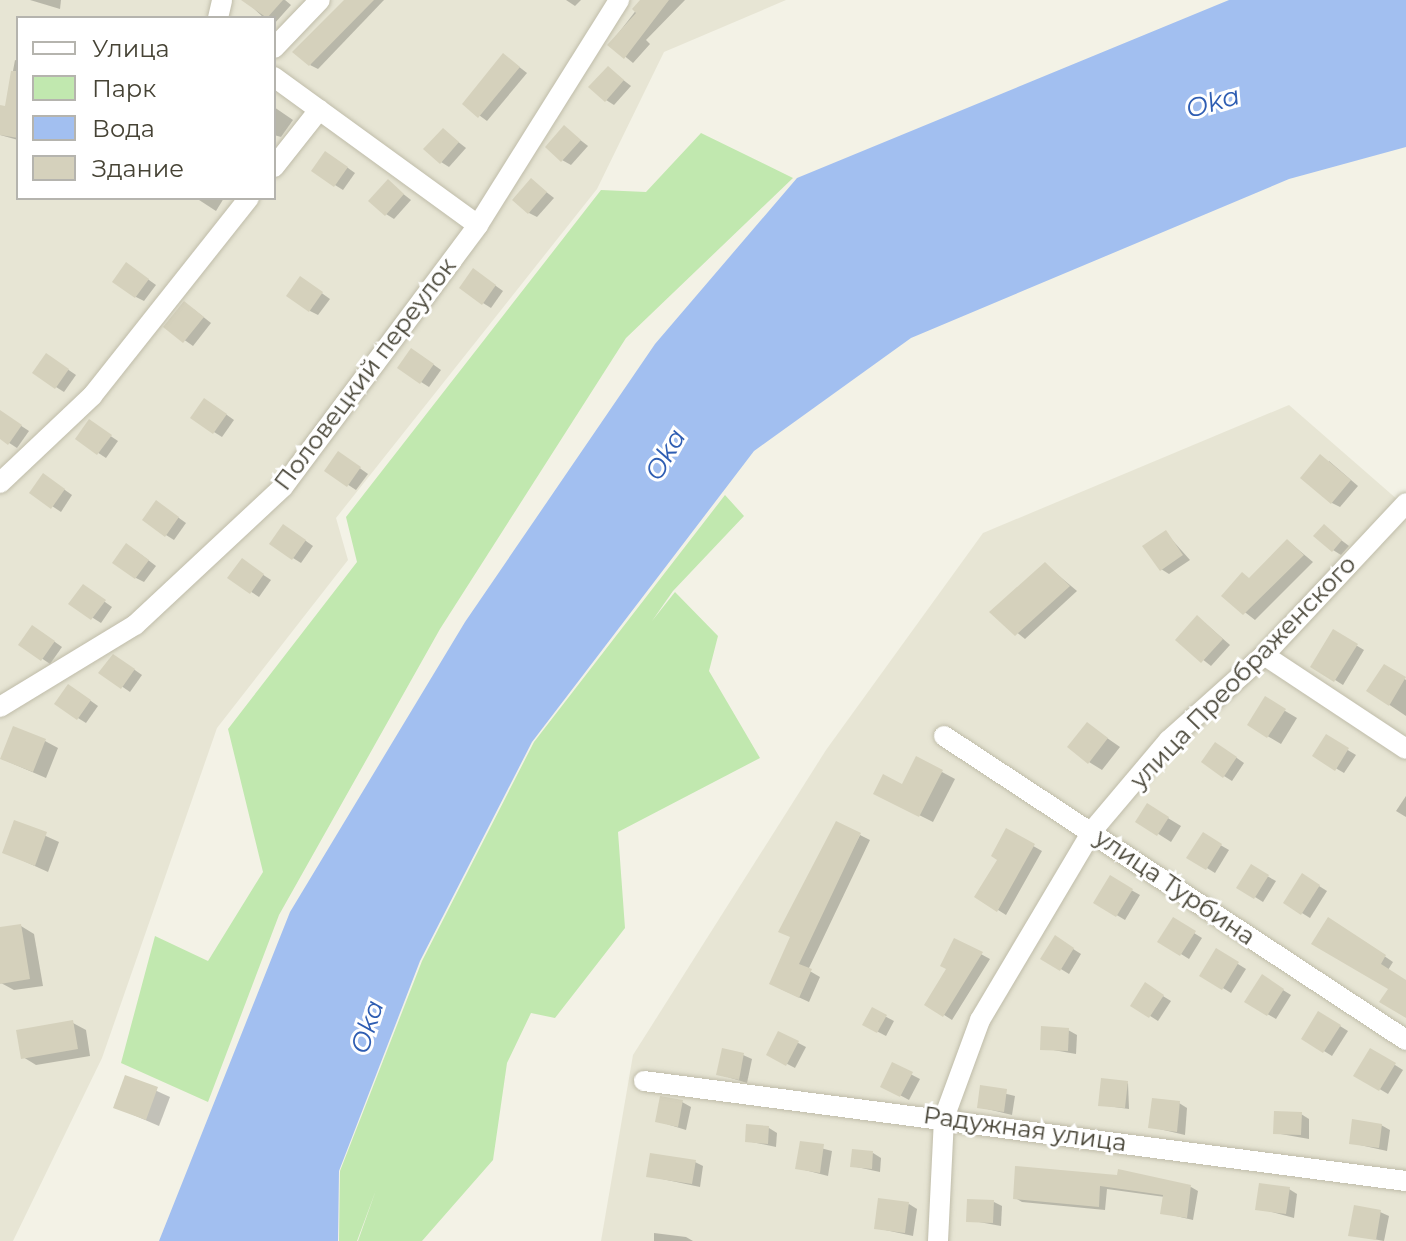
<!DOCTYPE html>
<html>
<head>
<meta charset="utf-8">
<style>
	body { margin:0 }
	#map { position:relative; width:1406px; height:1241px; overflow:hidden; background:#f3f2e6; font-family:Montserrat,sans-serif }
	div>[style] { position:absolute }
	.residential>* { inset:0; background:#e7e5d4 }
	.green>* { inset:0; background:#c1e8af }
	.water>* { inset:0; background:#a2bff0 }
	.shadow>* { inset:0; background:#0003 }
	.building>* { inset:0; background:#d5d1bc }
	.roads { filter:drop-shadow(0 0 2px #bfbca9) drop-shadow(0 0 2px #bfbca9) }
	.minor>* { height:20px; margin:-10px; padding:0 10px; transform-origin:10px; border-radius:10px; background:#fff }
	span { translate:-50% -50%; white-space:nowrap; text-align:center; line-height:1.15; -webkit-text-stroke:6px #fff; paint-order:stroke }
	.street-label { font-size:24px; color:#464335 }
	.water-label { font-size:26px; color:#2e5db2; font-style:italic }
	.legend { position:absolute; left:16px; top:16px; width:260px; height:184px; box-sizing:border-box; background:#fff; border:2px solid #b5b4ae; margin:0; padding:10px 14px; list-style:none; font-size:24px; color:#464335 }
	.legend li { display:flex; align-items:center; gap:16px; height:40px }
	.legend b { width:40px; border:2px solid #b5b4ae }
</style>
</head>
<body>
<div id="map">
	<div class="residential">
		<i style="clip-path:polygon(evenodd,0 0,786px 0,664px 52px,597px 189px,336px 518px,348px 560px,217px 728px,102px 1058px,13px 1241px,0 1241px,0 0,18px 18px,274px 18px,274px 198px,18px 198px,18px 18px)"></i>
		<i style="clip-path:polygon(1289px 405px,1406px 507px,1406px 1241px,601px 1241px,633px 1055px,826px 750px,983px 533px)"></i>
	</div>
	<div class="green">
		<i style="clip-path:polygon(701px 133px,793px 178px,626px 338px,440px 629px,279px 915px,208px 1102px,121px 1063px,155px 936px,208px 961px,263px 872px,228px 729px,357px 562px,346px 517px,601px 190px,646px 192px)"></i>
		<i style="clip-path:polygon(725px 495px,744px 516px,673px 591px,652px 621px,675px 592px,718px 636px,709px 671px,760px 758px,618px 832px,625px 928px,555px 1018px,531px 1013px,507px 1063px,493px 1160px,422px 1241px,358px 1241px,376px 1190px,357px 1241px,339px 1241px,340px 1171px,422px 961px,534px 742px)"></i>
	</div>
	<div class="water">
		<i style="clip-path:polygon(1229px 0,1406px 0,1406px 147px,1289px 179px,911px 338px,754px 451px,532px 742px,420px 961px,339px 1171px,338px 1241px,159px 1241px,290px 912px,465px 622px,655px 344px,797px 178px)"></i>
	</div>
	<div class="shadow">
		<i style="clip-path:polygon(30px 0,61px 0,60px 9px)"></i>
		<i style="clip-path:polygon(256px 0,285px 0,291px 5px,274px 24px,274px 18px,264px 18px,251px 6px)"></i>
		<i style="clip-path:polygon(347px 0,384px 0,318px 69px,310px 65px)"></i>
		<i style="clip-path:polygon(566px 0,581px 0,575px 6px)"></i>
		<i style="clip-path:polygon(644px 0,685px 0,646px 40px,650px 44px,633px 63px,610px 44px)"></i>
		<i style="clip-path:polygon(504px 55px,527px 73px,487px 121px,464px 104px)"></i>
		<i style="clip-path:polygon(15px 60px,18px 61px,18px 140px,0 135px,0 111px,6px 109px)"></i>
		<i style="clip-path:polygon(608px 68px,631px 86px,614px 105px,606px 100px)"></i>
		<i style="clip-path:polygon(274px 107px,293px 120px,281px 137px,274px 135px)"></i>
		<i style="clip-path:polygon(565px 128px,588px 146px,571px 165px,562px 160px)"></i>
		<i style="clip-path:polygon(443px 130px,466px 148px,449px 167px,441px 162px)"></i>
		<i style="clip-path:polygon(334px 158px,355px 173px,343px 190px,335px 185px)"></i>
		<i style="clip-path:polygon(531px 180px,554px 198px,537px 217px,529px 213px)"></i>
		<i style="clip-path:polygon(388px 182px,411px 200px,394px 219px,386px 214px)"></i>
		<i style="clip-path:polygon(196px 198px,224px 198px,216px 211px)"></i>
		<i style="clip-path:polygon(135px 270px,156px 285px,144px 301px,136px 297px)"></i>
		<i style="clip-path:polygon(482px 276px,503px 291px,491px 308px,483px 303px)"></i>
		<i style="clip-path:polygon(309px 284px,330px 299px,318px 315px,310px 311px)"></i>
		<i style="clip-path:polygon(192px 308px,211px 323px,193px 346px,166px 327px)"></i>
		<i style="clip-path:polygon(420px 355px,441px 370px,429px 387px,421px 382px)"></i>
		<i style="clip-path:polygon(54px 360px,76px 375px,64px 392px,56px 387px)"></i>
		<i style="clip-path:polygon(213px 405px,234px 420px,222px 437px,214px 432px)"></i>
		<i style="clip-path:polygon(0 412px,29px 431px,17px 448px,0 437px)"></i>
		<i style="clip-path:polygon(97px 427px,118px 441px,106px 458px,77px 439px)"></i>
		<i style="clip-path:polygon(347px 459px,368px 474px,356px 490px,327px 471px)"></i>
		<i style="clip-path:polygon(1329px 461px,1358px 486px,1340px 507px,1332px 503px)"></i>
		<i style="clip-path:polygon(51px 480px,72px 495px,61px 512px,31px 492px)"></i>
		<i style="clip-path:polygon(165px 508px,186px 523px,174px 540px,166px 535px)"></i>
		<i style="clip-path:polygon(1324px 527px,1349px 546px,1341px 555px,1333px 550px)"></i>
		<i style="clip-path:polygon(292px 531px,313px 546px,301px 563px,293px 558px)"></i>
		<i style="clip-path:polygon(1166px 533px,1190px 560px,1169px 574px,1161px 569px)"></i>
		<i style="clip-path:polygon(1288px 541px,1313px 562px,1255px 620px,1224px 596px,1251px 580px)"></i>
		<i style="clip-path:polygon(135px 550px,156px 566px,144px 582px,136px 578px)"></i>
		<i style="clip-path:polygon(1045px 564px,1077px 591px,1025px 639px,992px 612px)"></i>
		<i style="clip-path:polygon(250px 566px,271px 580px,259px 597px,230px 578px)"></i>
		<i style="clip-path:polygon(91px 592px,112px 607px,101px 623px,71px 604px)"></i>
		<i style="clip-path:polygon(1205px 623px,1230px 645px,1211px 666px,1178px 640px)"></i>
		<i style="clip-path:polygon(41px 632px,62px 647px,50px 664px,21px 644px)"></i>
		<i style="clip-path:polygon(1334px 632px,1364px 650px,1343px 685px,1313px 666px)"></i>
		<i style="clip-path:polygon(122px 661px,142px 675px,130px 692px,101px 672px)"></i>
		<i style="clip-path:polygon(1392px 671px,1406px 680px,1406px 716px,1369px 691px)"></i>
		<i style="clip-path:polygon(77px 691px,98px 706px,86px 723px,78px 718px)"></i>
		<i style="clip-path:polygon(1265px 699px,1297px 718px,1281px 744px,1249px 725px)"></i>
		<i style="clip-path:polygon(1087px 724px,1120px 747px,1102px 770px,1089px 762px)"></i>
		<i style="clip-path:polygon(1326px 737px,1356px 755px,1344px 773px,1315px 756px)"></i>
		<i style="clip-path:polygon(45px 741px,58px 748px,46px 778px,2px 759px)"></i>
		<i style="clip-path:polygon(1224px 749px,1244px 763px,1232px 781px,1224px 776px)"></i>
		<i style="clip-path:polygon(942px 772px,955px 779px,933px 822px,889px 800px)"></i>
		<i style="clip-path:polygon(1406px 796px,1406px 817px,1396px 811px)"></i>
		<i style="clip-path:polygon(1148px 806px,1181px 826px,1171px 842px,1138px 821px)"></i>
		<i style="clip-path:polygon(15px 822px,59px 842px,48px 872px,4px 852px)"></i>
		<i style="clip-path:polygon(1007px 831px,1042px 851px,1006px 915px,976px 896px,1000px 859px)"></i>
		<i style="clip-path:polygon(860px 835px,870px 840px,808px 970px,820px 977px,809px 1002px,781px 989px)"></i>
		<i style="clip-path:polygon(1203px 835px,1229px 850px,1215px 873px,1189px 857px)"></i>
		<i style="clip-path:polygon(1251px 867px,1276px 881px,1263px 902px,1239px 887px)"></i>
		<i style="clip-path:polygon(1303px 876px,1327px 891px,1310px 918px,1286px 903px)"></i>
		<i style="clip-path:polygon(1110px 878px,1140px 895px,1125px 920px,1095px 902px)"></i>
		<i style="clip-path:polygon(1173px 920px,1202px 938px,1189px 959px,1160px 941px)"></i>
		<i style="clip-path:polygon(1337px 924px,1393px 962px,1388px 970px,1406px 982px,1406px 1016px,1390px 988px)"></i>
		<i style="clip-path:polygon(21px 926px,34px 934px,43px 986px,14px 990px,1px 983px,0 929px)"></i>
		<i style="clip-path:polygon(1056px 938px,1081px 954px,1069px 974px,1043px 958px)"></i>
		<i style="clip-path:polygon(955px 940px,990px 959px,952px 1020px,927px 1004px,949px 969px)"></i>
		<i style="clip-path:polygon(1217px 951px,1246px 969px,1231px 993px,1202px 975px)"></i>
		<i style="clip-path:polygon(1262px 977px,1291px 995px,1276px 1019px,1247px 1002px)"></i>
		<i style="clip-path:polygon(1145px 985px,1171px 1001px,1158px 1021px,1133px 1005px)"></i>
		<i style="clip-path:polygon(873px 1010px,894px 1021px,886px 1036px,865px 1025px)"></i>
		<i style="clip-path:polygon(1319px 1013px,1348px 1031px,1332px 1056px,1303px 1038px)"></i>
		<i style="clip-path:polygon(73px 1023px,86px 1030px,90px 1056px,36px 1065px,23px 1057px)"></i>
		<i style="clip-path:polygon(1068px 1030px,1077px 1035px,1076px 1054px,1042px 1048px)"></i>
		<i style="clip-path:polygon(779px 1033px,806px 1047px,795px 1068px,768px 1054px)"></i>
		<i style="clip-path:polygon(1371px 1050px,1403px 1070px,1388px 1094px,1356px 1075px)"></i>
		<i style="clip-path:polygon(743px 1055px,752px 1059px,747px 1083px,718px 1074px)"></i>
		<i style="clip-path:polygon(893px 1065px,920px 1079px,909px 1100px,883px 1086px)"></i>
		<i style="clip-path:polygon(126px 1077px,170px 1097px,159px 1126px,115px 1107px)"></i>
		<i style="clip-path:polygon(1128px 1083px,1129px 1109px,1100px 1105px)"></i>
		<i style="clip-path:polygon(982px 1088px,1015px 1096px,1012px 1115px,979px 1107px)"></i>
		<i style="clip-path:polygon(682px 1102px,691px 1107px,686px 1130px,657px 1121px)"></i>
		<i style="clip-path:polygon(1179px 1103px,1187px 1108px,1185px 1135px,1151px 1127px)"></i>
		<i style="clip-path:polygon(1301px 1114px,1309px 1119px,1309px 1139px,1275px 1133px)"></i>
		<i style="clip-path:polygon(1381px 1125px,1390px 1130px,1387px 1151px,1351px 1143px)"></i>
		<i style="clip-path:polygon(769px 1128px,777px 1133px,776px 1147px,747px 1141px)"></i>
		<i style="clip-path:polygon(801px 1143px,832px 1151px,828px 1176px,797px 1168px)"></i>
		<i style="clip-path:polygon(873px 1153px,881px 1158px,880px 1172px,852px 1166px)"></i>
		<i style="clip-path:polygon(695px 1162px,703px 1166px,700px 1187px,648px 1176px)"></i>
		<i style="clip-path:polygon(1017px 1168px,1191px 1187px,1198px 1191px,1193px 1220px,1163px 1213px,1165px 1197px,1107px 1189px,1105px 1210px,1022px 1202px,1015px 1198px)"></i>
		<i style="clip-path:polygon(1289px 1189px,1297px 1194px,1294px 1218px,1257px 1208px)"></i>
		<i style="clip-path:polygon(994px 1202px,1002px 1206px,1001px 1226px,968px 1220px)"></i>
		<i style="clip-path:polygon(909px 1204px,917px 1209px,913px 1236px,876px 1228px)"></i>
		<i style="clip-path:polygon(1380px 1212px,1389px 1216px,1384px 1241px,1351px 1235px)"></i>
		<i style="clip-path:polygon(654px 1233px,686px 1237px,693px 1241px,654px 1241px)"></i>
	</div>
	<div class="building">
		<i style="clip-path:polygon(241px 0,283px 0,267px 18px)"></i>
		<i style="clip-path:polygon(344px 0,374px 0,309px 66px,292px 52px)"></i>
		<i style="clip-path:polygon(640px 0,669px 0,624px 59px,607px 45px,636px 13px,632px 9px)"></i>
		<i style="clip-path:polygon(503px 53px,520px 67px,478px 118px,462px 104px)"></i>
		<i style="clip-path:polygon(608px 66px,624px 80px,605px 102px,588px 87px)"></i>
		<i style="clip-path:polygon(11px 71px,18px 71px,18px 138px,0 135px,0 105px,5px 106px)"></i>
		<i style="clip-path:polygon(564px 125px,581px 140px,561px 162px,545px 147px)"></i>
		<i style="clip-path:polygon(443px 128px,459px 142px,440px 164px,423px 149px)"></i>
		<i style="clip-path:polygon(325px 151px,348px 167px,334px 187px,311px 171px)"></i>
		<i style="clip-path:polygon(531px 178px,547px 192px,528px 214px,512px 200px)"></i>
		<i style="clip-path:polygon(388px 179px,404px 194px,385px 216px,368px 201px)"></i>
		<i style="clip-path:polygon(126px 262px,149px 279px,135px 298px,112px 282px)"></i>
		<i style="clip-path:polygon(473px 268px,496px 285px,482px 305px,459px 288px)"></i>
		<i style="clip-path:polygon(300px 276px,323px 292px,309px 312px,286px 296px)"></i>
		<i style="clip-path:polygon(184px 301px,204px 317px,183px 343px,163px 327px)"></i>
		<i style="clip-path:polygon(411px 348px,434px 364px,420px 384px,397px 368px)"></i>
		<i style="clip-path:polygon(46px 353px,69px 369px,55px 389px,32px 373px)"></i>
		<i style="clip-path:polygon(204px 398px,227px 414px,213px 434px,190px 418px)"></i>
		<i style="clip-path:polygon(0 410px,22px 425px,8px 445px,0 439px)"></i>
		<i style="clip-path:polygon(89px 419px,112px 435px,97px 455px,75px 439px)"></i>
		<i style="clip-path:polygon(338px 451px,361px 467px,347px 487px,324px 471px)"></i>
		<i style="clip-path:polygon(1320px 454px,1351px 480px,1331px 504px,1300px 478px)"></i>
		<i style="clip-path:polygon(43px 473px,65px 489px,51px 509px,29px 493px)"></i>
		<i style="clip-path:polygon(156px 500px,179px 517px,165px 537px,142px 520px)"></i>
		<i style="clip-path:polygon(283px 524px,306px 540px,292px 560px,269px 544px)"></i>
		<i style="clip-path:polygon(1324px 524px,1342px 540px,1332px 552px,1313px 536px)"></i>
		<i style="clip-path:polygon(1166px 530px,1183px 555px,1160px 571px,1142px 546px)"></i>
		<i style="clip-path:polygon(1287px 539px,1304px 555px,1243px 615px,1221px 596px,1242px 572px,1249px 578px)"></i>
		<i style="clip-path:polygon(126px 543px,149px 560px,135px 579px,112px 563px)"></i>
		<i style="clip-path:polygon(242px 558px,264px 574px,250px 594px,227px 578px)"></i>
		<i style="clip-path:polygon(1045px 562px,1070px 586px,1015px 636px,989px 612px)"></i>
		<i style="clip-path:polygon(83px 584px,106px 600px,91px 620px,68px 604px)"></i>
		<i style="clip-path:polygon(1197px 615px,1223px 639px,1201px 663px,1175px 640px)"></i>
		<i style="clip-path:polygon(32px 625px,55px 641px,41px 661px,18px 645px)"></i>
		<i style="clip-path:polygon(1333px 629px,1358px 644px,1334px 682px,1310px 667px)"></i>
		<i style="clip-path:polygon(113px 654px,135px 669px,121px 689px,98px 673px)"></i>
		<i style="clip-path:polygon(1384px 664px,1406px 677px,1389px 706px,1366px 691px)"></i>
		<i style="clip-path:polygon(68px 684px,91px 700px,77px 720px,54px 704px)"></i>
		<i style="clip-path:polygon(1265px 696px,1286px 709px,1267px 738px,1247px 725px)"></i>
		<i style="clip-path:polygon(1087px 722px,1108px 738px,1088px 764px,1067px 747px)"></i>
		<i style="clip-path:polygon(13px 726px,46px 739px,33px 772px,0 759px)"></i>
		<i style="clip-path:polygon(1326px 734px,1349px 748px,1335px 771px,1312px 756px)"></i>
		<i style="clip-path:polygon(1215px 742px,1237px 757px,1223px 778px,1201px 762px)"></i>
		<i style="clip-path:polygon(916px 756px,943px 770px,919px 817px,873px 794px,883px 774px,902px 784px)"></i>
		<i style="clip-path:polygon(1147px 803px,1169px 817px,1157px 836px,1135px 822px)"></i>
		<i style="clip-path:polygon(14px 820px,47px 832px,35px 866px,2px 853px)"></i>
		<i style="clip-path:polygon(836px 821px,861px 833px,799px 964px,812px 969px,799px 998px,769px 984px,790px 937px,778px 932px)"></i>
		<i style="clip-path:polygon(1006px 828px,1035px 844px,997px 912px,974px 897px,997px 860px,991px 856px)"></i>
		<i style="clip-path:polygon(1203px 832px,1222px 844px,1206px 870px,1186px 858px)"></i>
		<i style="clip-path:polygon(1251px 864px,1269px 875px,1254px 899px,1236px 888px)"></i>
		<i style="clip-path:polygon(1302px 873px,1320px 885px,1301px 915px,1283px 903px)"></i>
		<i style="clip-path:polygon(1110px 875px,1133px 889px,1116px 917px,1093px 903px)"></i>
		<i style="clip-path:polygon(1173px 917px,1196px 931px,1180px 956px,1157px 942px)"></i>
		<i style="clip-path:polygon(1328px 917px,1386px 955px,1381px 964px,1406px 980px,1406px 1018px,1379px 1002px,1388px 989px,1311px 944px)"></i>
		<i style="clip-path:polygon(21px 924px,30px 979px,0 984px,0 927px)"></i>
		<i style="clip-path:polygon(1055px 935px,1074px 948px,1060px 971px,1040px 959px)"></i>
		<i style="clip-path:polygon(954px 938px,983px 952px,943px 1017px,924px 1005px,946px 969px,940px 966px)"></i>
		<i style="clip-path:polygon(1216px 948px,1239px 962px,1222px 990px,1199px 976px)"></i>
		<i style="clip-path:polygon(1262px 974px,1284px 989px,1267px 1016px,1244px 1002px)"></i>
		<i style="clip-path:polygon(1145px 982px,1164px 995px,1149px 1018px,1130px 1006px)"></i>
		<i style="clip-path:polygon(872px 1007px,887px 1015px,877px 1033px,862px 1025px)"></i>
		<i style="clip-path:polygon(1318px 1011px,1341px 1025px,1323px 1053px,1301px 1039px)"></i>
		<i style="clip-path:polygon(73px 1020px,78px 1049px,21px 1059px,16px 1030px)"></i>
		<i style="clip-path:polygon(1041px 1026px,1069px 1028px,1068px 1051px,1040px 1050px)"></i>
		<i style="clip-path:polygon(778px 1031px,799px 1041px,786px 1066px,766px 1055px)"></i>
		<i style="clip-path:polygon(722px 1048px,744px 1053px,739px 1080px,716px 1075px)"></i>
		<i style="clip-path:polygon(1370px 1048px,1396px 1063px,1379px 1091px,1353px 1076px)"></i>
		<i style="clip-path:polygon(892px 1062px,913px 1072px,900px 1097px,880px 1087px)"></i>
		<i style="clip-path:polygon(125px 1075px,158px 1087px,146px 1120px,113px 1108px)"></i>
		<i style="clip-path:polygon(1101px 1078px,1128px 1081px,1125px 1108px,1098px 1106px)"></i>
		<i style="clip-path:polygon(980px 1085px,1007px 1089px,1004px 1112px,977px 1108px)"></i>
		<i style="clip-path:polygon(660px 1096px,683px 1100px,678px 1127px,655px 1122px)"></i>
		<i style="clip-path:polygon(1152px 1098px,1180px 1101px,1177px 1132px,1148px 1128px)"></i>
		<i style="clip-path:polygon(1274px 1111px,1302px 1112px,1301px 1135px,1273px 1134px)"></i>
		<i style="clip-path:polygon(1352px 1119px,1382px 1124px,1379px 1148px,1349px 1144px)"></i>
		<i style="clip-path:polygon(746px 1124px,769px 1126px,768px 1144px,745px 1142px)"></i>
		<i style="clip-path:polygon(800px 1141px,824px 1144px,820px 1173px,795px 1169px)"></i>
		<i style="clip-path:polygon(852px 1149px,873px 1151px,872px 1169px,850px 1167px)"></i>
		<i style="clip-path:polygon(650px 1153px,696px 1160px,692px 1184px,646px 1177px)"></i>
		<i style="clip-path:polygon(1015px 1166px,1117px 1175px,1118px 1169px,1191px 1185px,1187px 1218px,1160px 1214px,1163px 1195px,1100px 1186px,1099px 1207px,1013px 1199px)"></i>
		<i style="clip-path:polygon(1259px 1183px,1290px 1187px,1286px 1214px,1255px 1210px)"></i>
		<i style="clip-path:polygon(878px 1198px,909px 1202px,905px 1233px,874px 1229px)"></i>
		<i style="clip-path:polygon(967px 1199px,994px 1200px,993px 1223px,966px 1222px)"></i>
		<i style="clip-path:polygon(1354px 1205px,1381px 1210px,1376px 1240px,1348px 1236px)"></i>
	</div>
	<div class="roads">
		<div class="minor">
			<i style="left:218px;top:18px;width:18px;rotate:-77deg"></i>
			<i style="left:274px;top:48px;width:66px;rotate:-46.2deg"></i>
			<i style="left:274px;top:77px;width:252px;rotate:36deg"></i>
			<i style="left:274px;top:167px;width:73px;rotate:-51.7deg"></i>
			<i style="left:0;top:483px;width:127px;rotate:-43.4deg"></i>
			<i style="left:92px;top:396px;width:253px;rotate:-51.6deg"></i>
			<i style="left:1264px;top:655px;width:170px;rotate:33.5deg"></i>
			<i style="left:0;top:707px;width:158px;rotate:-31.3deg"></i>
			<i style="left:135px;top:625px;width:202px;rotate:-43deg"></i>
			<i style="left:283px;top:487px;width:327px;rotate:-53.3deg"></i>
			<i style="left:478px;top:225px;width:266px;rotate:-57.9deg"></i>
			<i style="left:944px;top:736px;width:553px;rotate:33.35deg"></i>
			<i style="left:644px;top:1081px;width:769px;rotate:7.48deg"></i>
			<i style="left:938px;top:1241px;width:123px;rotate:-87.2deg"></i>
			<i style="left:944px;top:1118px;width:104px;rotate:-69.8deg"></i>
			<i style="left:980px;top:1020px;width:220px;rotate:-59.3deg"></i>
			<i style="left:1092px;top:831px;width:119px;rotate:-49.8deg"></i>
			<i style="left:1169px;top:740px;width:127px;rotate:-41.8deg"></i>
			<i style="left:1264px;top:655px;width:208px;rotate:-46.9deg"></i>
		</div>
	</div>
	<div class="street-label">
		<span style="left:365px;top:374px;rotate:-53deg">Половецкий переулок</span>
		<span style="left:1243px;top:672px;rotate:-46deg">улица Преображенского</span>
		<span style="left:1175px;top:887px;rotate:34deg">улица Турбина</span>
		<span style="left:1025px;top:1129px;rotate:8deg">Радужная улица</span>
	</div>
	<div class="water-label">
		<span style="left:1213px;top:103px;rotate:-16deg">Oka</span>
		<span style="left:666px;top:455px;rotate:-60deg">Oka</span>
		<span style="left:368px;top:1027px;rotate:-72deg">Oka</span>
	</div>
	<ul class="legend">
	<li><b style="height:10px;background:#fff"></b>Улица</li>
	<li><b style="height:22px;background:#c1e8af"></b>Парк</li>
	<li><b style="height:22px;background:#a2bff0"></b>Вода</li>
	<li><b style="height:22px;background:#d5d1bc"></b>Здание</li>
	</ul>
</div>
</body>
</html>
